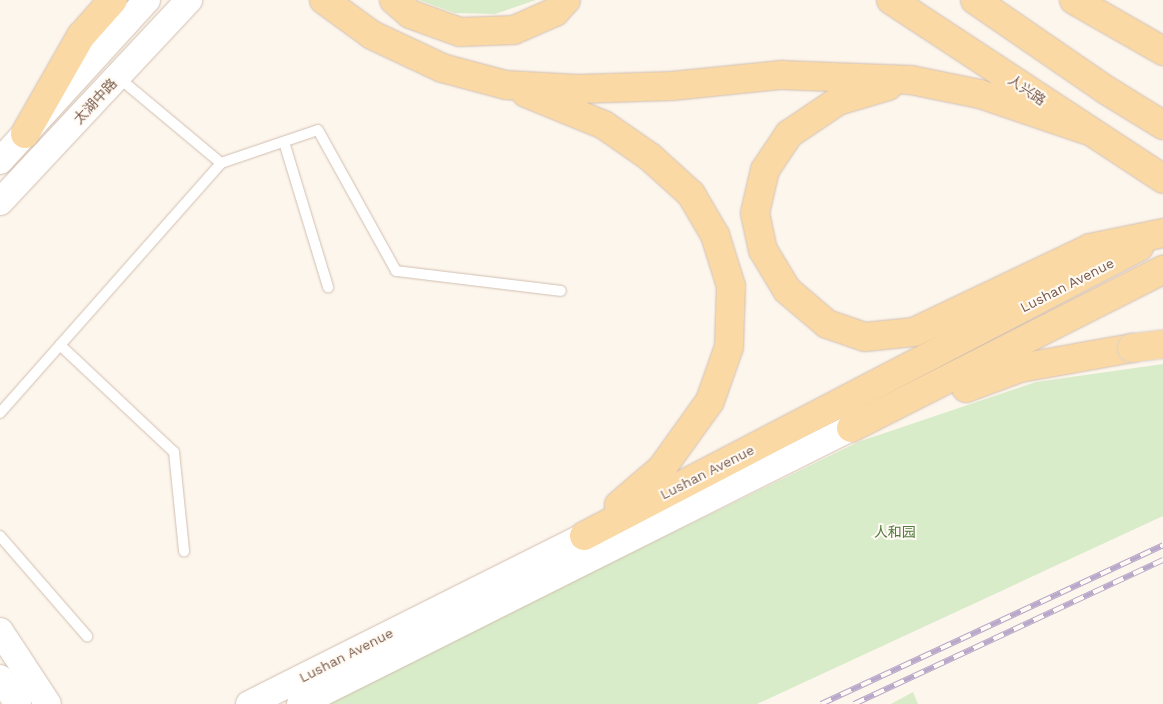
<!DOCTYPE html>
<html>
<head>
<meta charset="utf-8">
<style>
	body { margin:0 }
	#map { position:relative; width:1163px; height:704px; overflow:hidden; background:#fdf6ec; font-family:"Work Sans","Noto Sans SC",sans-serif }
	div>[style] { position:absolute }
	.green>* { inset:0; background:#d8ecc9 }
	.roads { filter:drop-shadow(0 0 1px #d1beb0) drop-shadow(0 0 1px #d1beb0) }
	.lane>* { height:10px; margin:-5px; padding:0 5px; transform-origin:5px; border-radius:5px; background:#fff }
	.secondary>* { height:26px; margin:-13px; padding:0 13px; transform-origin:13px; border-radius:13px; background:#fff }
	.primary>* { height:28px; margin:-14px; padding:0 14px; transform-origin:14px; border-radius:14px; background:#fbd9a5 }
	.rail>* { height:5.5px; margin-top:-2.75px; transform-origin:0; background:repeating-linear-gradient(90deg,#fffaf3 0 11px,#b9a8c9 0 22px); box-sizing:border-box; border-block:1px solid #b9a8c9 }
	.bridges { filter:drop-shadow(0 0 1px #dad1cd) drop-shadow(0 0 1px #dad1cd) }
	.primary-bridge>* { height:28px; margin:-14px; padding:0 14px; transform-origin:14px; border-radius:14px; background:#fbd9a5 }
	span { translate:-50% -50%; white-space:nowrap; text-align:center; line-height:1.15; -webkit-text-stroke:4px #fffaf3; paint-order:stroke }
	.street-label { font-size:14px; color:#7a5c4d }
	.park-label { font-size:14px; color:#537a41 }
</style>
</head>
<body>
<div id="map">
	<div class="green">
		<i style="clip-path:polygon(419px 0,536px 0,495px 14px,455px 13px)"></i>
		<i style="clip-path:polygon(1163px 364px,1163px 516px,757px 704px,322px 704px,858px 442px,1036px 382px)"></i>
		<i style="clip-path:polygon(913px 692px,918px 704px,891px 704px)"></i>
	</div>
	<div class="roads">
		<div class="lane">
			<i style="left:118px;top:77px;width:134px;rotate:39.9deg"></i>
			<i style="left:284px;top:142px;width:152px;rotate:73.1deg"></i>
			<i style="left:60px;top:345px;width:156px;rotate:43.2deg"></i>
			<i style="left:174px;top:452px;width:100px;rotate:84.2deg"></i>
			<i style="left:0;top:413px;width:334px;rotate:-48.5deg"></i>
			<i style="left:221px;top:163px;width:102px;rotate:-18.8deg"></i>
			<i style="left:318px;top:130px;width:161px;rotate:61deg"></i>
			<i style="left:396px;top:271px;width:166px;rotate:6.9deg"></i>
			<i style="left:0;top:536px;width:133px;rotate:49deg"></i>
		</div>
		<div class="secondary">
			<i style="left:0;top:161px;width:218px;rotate:-47.6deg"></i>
			<i style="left:0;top:202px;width:277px;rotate:-46.9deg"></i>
			<i style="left:0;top:631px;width:87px;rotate:56.7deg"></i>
			<i style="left:0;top:678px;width:32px;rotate:55deg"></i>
			<i style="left:249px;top:704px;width:375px;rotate:-26.6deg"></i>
			<i style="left:300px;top:704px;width:616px;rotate:-26.61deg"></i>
		</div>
		<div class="primary">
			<i style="left:324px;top:0;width:59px;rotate:36.1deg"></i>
			<i style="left:372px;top:35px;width:77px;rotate:25.2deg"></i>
			<i style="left:442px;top:68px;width:66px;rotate:14.9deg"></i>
			<i style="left:506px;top:85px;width:72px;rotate:3.2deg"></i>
			<i style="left:578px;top:89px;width:94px;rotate:-1.8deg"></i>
			<i style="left:672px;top:86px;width:110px;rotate:-5.8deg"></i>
			<i style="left:781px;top:75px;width:130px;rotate:2.2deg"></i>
			<i style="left:911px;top:80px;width:70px;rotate:11.5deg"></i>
			<i style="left:980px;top:94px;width:112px;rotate:18.8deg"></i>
			<i style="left:394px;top:0;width:21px;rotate:41deg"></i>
			<i style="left:410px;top:14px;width:53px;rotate:19.8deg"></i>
			<i style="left:460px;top:32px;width:54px;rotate:-2.1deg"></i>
			<i style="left:514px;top:30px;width:45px;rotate:-23.7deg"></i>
			<i style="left:555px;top:12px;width:16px;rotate:-47deg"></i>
			<i style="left:891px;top:0;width:326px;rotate:33.3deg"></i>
			<i style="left:975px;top:0;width:159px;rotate:34.5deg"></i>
			<i style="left:1106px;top:90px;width:67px;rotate:31.6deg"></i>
			<i style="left:1074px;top:0;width:103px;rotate:29.8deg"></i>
			<i style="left:888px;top:86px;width:52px;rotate:163.3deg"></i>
			<i style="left:838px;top:101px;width:59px;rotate:146deg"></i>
			<i style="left:789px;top:134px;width:43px;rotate:123.7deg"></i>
			<i style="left:765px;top:170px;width:44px;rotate:103.1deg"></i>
			<i style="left:755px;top:213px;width:38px;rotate:78deg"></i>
			<i style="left:763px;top:250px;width:47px;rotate:59deg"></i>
			<i style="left:787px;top:290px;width:52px;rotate:40.4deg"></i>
			<i style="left:827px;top:324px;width:40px;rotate:18.9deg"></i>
			<i style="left:865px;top:337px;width:49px;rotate:-5.8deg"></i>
			<i style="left:914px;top:332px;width:195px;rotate:-25.5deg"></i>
			<i style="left:1090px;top:248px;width:75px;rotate:-11.6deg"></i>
			<i style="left:526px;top:93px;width:84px;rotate:22.3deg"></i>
			<i style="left:604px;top:125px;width:56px;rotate:34.8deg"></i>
			<i style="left:650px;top:157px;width:55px;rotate:42.1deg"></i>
			<i style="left:691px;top:194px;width:48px;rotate:59.7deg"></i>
			<i style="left:715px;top:235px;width:53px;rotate:72.6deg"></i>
			<i style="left:731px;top:286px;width:61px;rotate:91.9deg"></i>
			<i style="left:729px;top:347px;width:57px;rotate:109.4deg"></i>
			<i style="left:710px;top:401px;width:82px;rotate:125.6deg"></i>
			<i style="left:662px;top:468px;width:57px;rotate:139.3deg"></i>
			<i style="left:25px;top:134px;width:113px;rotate:-60.3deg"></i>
			<i style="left:81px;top:36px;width:48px;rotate:-48.4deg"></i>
			<i style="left:966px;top:388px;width:58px;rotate:-20.3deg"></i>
			<i style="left:1020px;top:368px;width:114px;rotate:-10.1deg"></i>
			<i style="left:851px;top:428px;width:350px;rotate:-26.9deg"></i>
			<i style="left:584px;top:536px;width:626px;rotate:-27.51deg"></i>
		</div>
	</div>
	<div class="rail">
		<i style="left:821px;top:704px;width:377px;rotate:-24.9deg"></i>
		<i style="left:854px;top:704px;width:341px;rotate:-25deg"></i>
	</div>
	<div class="bridges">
		<div class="primary-bridge">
			<i style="left:1132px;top:348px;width:31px;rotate:-7deg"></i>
		</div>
	</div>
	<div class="street-label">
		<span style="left:1027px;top:90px;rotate:34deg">人兴路</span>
		<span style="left:95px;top:101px;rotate:-47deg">太湖中路</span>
		<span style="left:1067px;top:285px;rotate:-27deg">Lushan Avenue</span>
		<span style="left:707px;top:472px;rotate:-27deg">Lushan Avenue</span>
		<span style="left:346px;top:655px;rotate:-27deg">Lushan Avenue</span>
	</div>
	<div class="park-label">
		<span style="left:895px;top:532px">人和园</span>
	</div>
</div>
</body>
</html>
